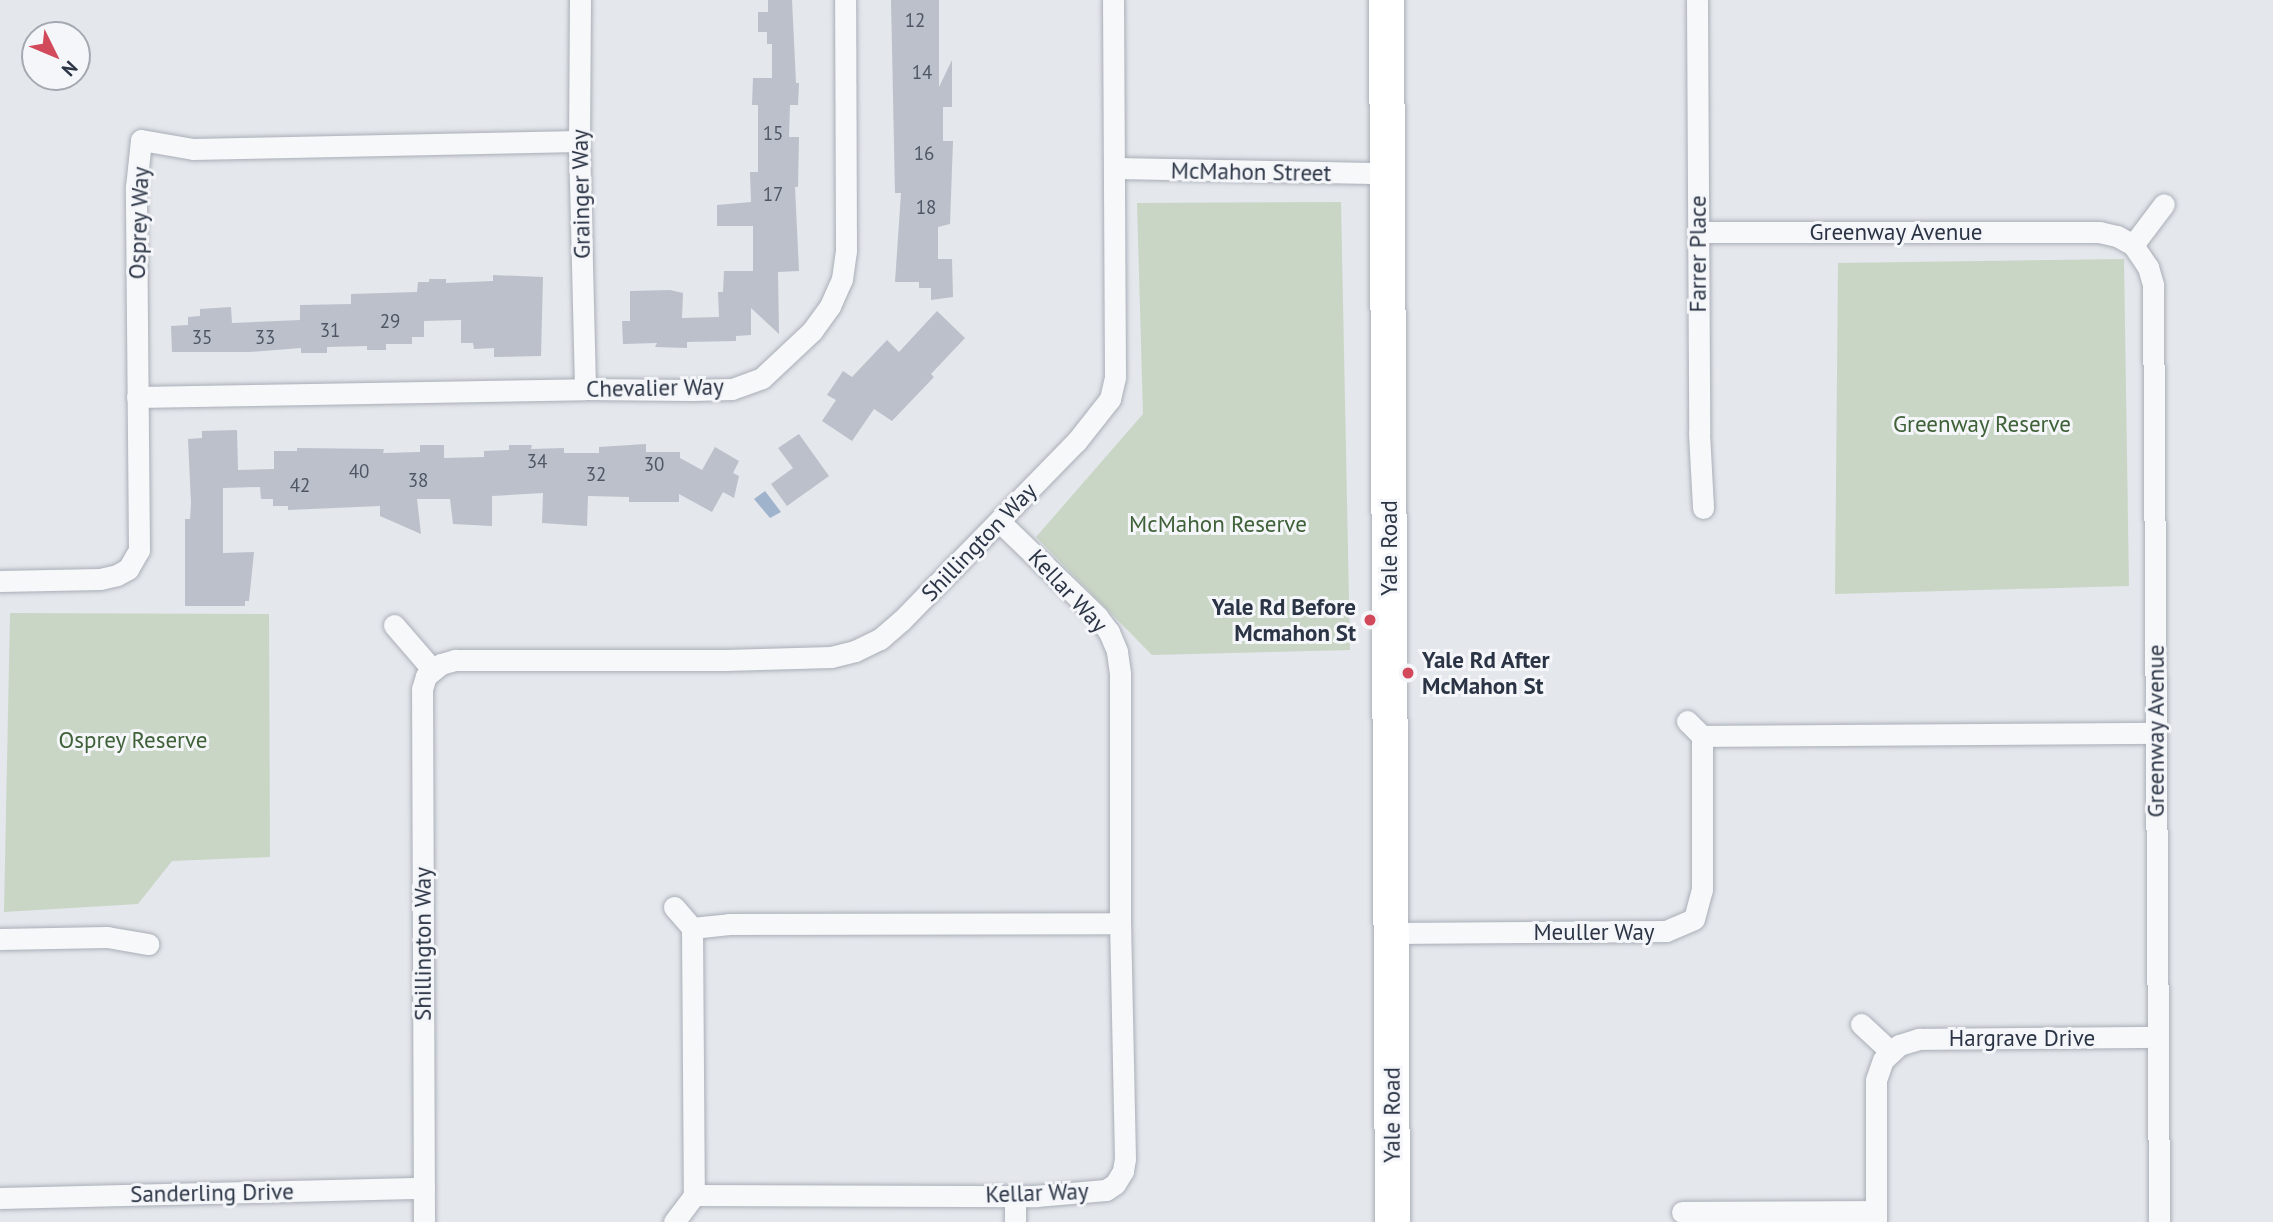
<!DOCTYPE html>
<html>
<head>
<meta charset="utf-8">
<style>
	body { margin:0 }
	#map { position:relative; width:2273px; height:1222px; overflow:hidden; background:#e4e7ec; font-family:"PT Sans",sans-serif }
	div>[style] { position:absolute }
	.green>* { inset:0; background:#c9d6c5 }
	.water>* { inset:0; background:#9fb4cc }
	.building>* { inset:0; background:#bbc0ca }
	.roads { filter:drop-shadow(0 0 2px #a9aeb7) drop-shadow(0 0 2px #a9aeb7) }
	.street>* { height:21px; margin:-10.5px; padding:0 10.5px; transform-origin:10.5px; border-radius:10.5px; background:#f7f8fa }
	.primary>* { height:35px; margin:-17.5px; padding:0 17.5px; transform-origin:17.5px; border-radius:17.5px; background:#fff }
	.dots>* { width:19px; height:19px; translate:-50% -50%; box-sizing:border-box; border:4px solid #f4f6f9; border-radius:50% }
	span { translate:-50% -50%; white-space:nowrap; text-align:center; line-height:1.15; -webkit-text-stroke:6px #f4f6f9; paint-order:stroke }
	.number-label { font-size:19px; color:#4f5766 }
	.number-label span { -webkit-text-stroke-width:0 }
	.street-label { font-size:23px; color:#2b3445 }
	.park-label { font-size:23px; color:#3f6138 }
	.poi-label { font-size:23px; color:#2b3445; font-weight:700 }
	.right { translate:-100% -50%; text-align:right }
	.left { translate:0 -50%; text-align:left }
	.north { position:absolute; left:21px; top:21px; width:70px; height:70px; box-sizing:border-box; background:#f4f6f9; border:2px solid #a4a8b1; border-radius:50%; rotate:133deg; font-size:19px; font-weight:700; line-height:28px; text-align:center; color:#2b3445 }
	.north::after { content:''; display:block; margin:auto; width:24px; height:32px; background:#d1495b; clip-path:polygon(50% 0,100% 100%,50% 72%,0 100%) }
</style>
</head>
<body>
<div id="map">
	<div class="green">
		<i style="clip-path:polygon(1341px 202px,1350px 650px,1152px 655px,1036px 537px,1143px 414px,1137px 203px)"></i>
		<i style="clip-path:polygon(2124px 259px,2129px 586px,1835px 594px,1838px 263px)"></i>
		<i style="clip-path:polygon(10px 613px,269px 614px,270px 857px,172px 861px,138px 904px,4px 912px)"></i>
	</div>
	<div class="water">
		<i style="clip-path:polygon(765px 491px,781px 512px,770px 518px,754px 499px)"></i>
	</div>
	<div class="building">
		<i style="clip-path:polygon(768px 0,792px 0,796px 83px,799px 83px,798px 105px,790px 105px,789px 137px,799px 137px,798px 187px,795px 187px,799px 271px,778px 272px,779px 334px,751px 308px,751px 335px,736px 336px,736px 341px,687px 342px,687px 348px,655px 347px,657px 343px,623px 344px,622px 321px,630px 321px,630px 291px,670px 290px,683px 293px,682px 318px,719px 317px,718px 292px,723px 292px,724px 271px,753px 271px,753px 226px,717px 226px,717px 205px,751px 202px,750px 172px,758px 172px,758px 105px,752px 105px,753px 78px,772px 78px,772px 44px,767px 44px,767px 32px,758px 32px,758px 12px,768px 12px)"></i>
		<i style="clip-path:polygon(891px 0,939px 0,939px 87px,952px 60px,952px 107px,943px 107px,943px 141px,953px 141px,950px 224px,938px 227px,938px 259px,952px 259px,953px 297px,931px 300px,931px 288px,919px 288px,919px 282px,895px 282px,901px 193px,895px 193px)"></i>
		<i style="clip-path:polygon(493px 275px,543px 277px,541px 356px,494px 357px,494px 348px,474px 349px,473px 343px,461px 343px,461px 320px,424px 321px,424px 337px,412px 337px,412px 344px,386px 344px,386px 350px,367px 350px,367px 346px,327px 347px,327px 353px,301px 353px,301px 348px,250px 352px,172px 352px,171px 326px,188px 325px,188px 317px,200px 316px,200px 309px,231px 307px,232px 323px,300px 320px,300px 305px,351px 304px,351px 294px,417px 292px,418px 282px,429px 282px,429px 279px,446px 279px,446px 283px,493px 281px)"></i>
		<i style="clip-path:polygon(937px 311px,965px 338px,931px 374px,934px 377px,892px 421px,874px 409px,852px 441px,822px 421px,836px 400px,827px 395px,843px 371px,852px 377px,887px 340px,899px 352px)"></i>
		<i style="clip-path:polygon(237px 430px,238px 470px,274px 469px,274px 451px,297px 451px,297px 448px,384px 449px,383px 453px,420px 452px,420px 445px,444px 445px,444px 458px,484px 457px,484px 451px,509px 450px,509px 445px,532px 445px,531px 449px,564px 448px,564px 453px,599px 453px,599px 447px,646px 444px,646px 452px,680px 452px,680px 458px,702px 470px,715px 447px,739px 461px,733px 473px,739px 476px,734px 498px,723px 492px,712px 512px,679px 494px,679px 502px,629px 502px,629px 497px,588px 496px,587px 526px,542px 523px,543px 493px,492px 496px,492px 526px,453px 524px,450px 499px,417px 499px,421px 534px,380px 516px,380px 506px,288px 510px,288px 506px,273px 506px,273px 499px,261px 499px,260px 487px,223px 488px,223px 553px,254px 552px,249px 601px,245px 601px,245px 606px,185px 606px,185px 519px,190px 519px,191px 503px,188px 439px,202px 438px,202px 431px)"></i>
		<i style="clip-path:polygon(799px 434px,829px 476px,787px 506px,771px 484px,793px 468px,778px 448px)"></i>
	</div>
	<div class="roads">
		<div class="street">
			<i style="left:580px;top:0;width:141px;rotate:90.4deg"></i>
			<i style="left:579px;top:141px;width:248px;rotate:88.6deg"></i>
			<i style="left:1697px;top:0;width:433px;rotate:89.7deg"></i>
			<i style="left:1699px;top:433px;width:75px;rotate:86.9deg"></i>
			<i style="left:1115px;top:168px;width:272px;rotate:1.1deg"></i>
			<i style="left:1698px;top:232px;width:401px"></i>
			<i style="left:2099px;top:232px;width:18px;rotate:13deg"></i>
			<i style="left:2117px;top:236px;width:18px;rotate:29deg"></i>
			<i style="left:2133px;top:245px;width:27px;rotate:56deg"></i>
			<i style="left:2148px;top:267px;width:19px;rotate:74deg"></i>
			<i style="left:2153px;top:285px;width:937px;rotate:89.63deg"></i>
			<i style="left:2133px;top:245px;width:51px;rotate:-52.9deg"></i>
			<i style="left:137px;top:397px;width:448px;rotate:-1deg"></i>
			<i style="left:585px;top:389px;width:107px;rotate:0.5deg"></i>
			<i style="left:692px;top:390px;width:40px;rotate:-1.4deg"></i>
			<i style="left:732px;top:389px;width:32px;rotate:-20deg"></i>
			<i style="left:762px;top:378px;width:69px;rotate:-43.2deg"></i>
			<i style="left:812px;top:331px;width:31px;rotate:-54deg"></i>
			<i style="left:830px;top:306px;width:30px;rotate:-66deg"></i>
			<i style="left:842px;top:279px;width:28px;rotate:-82deg"></i>
			<i style="left:846px;top:251px;width:251px;rotate:-90.2deg"></i>
			<i style="left:0;top:581px;width:100px;rotate:-1.1deg"></i>
			<i style="left:100px;top:579px;width:17px;rotate:-13deg"></i>
			<i style="left:117px;top:575px;width:13px;rotate:-29deg"></i>
			<i style="left:128px;top:569px;width:22px;rotate:-60deg"></i>
			<i style="left:139px;top:550px;width:363px;rotate:-90.5deg"></i>
			<i style="left:136px;top:187px;width:47px;rotate:-83.9deg"></i>
			<i style="left:141px;top:140px;width:53px;rotate:9.8deg"></i>
			<i style="left:193px;top:149px;width:386px;rotate:-1.2deg"></i>
			<i style="left:394px;top:625px;width:58px;rotate:49.2deg"></i>
			<i style="left:1687px;top:721px;width:21px;rotate:45deg"></i>
			<i style="left:674px;top:907px;width:28px;rotate:49deg"></i>
			<i style="left:692px;top:928px;width:267px;rotate:89.6deg"></i>
			<i style="left:694px;top:1195px;width:342px;rotate:0.2deg"></i>
			<i style="left:1036px;top:1196px;width:70px;rotate:-4.9deg"></i>
			<i style="left:1106px;top:1190px;width:11px;rotate:-34deg"></i>
			<i style="left:1115px;top:1184px;width:15px;rotate:-58deg"></i>
			<i style="left:1123px;top:1171px;width:12px;rotate:-81deg"></i>
			<i style="left:1125px;top:1159px;width:236px;rotate:-91.2deg"></i>
			<i style="left:1120px;top:923px;width:250px;rotate:-90deg"></i>
			<i style="left:1120px;top:673px;width:22px;rotate:-98deg"></i>
			<i style="left:1117px;top:651px;width:21px;rotate:-113deg"></i>
			<i style="left:1109px;top:632px;width:20px;rotate:-127deg"></i>
			<i style="left:1097px;top:616px;width:136px;rotate:-135.9deg"></i>
			<i style="left:692px;top:928px;width:37px;rotate:-6deg"></i>
			<i style="left:729px;top:924px;width:391px;rotate:-0.1deg"></i>
			<i style="left:1391px;top:933px;width:275px;rotate:-0.4deg"></i>
			<i style="left:1666px;top:931px;width:30px;rotate:-23deg"></i>
			<i style="left:1694px;top:919px;width:30px;rotate:-75deg"></i>
			<i style="left:1702px;top:890px;width:154px;rotate:-90deg"></i>
			<i style="left:1702px;top:736px;width:454px;rotate:-0.4deg"></i>
			<i style="left:0;top:939px;width:107px;rotate:-1.1deg"></i>
			<i style="left:107px;top:937px;width:42px;rotate:9.7deg"></i>
			<i style="left:1861px;top:1024px;width:40px;rotate:43deg"></i>
			<i style="left:0;top:1198px;width:424px;rotate:-1.4deg"></i>
			<i style="left:1682px;top:1212px;width:194px;rotate:-0.3deg"></i>
			<i style="left:424px;top:1222px;width:533px;rotate:-90.21deg"></i>
			<i style="left:422px;top:689px;width:14px;rotate:-73deg"></i>
			<i style="left:426px;top:676px;width:19px;rotate:-39deg"></i>
			<i style="left:441px;top:664px;width:15px;rotate:-16deg"></i>
			<i style="left:455px;top:660px;width:270px"></i>
			<i style="left:725px;top:660px;width:106px;rotate:-1.6deg"></i>
			<i style="left:831px;top:657px;width:25px;rotate:-14deg"></i>
			<i style="left:855px;top:651px;width:28px;rotate:-26deg"></i>
			<i style="left:880px;top:639px;width:29px;rotate:-41deg"></i>
			<i style="left:902px;top:620px;width:249px;rotate:-45.7deg"></i>
			<i style="left:1076px;top:442px;width:55px;rotate:-51.7deg"></i>
			<i style="left:1110px;top:399px;width:23px;rotate:-77deg"></i>
			<i style="left:1115px;top:377px;width:377px;rotate:-90.3deg"></i>
			<i style="left:674px;top:1222px;width:34px;rotate:-53deg"></i>
			<i style="left:1015px;top:1222px;width:26px;rotate:-90deg"></i>
			<i style="left:1876px;top:1222px;width:142px;rotate:-90deg"></i>
			<i style="left:1876px;top:1080px;width:21px;rotate:-71deg"></i>
			<i style="left:1883px;top:1060px;width:22px;rotate:-43deg"></i>
			<i style="left:1899px;top:1045px;width:21px;rotate:-17deg"></i>
			<i style="left:1919px;top:1039px;width:238px;rotate:-0.5deg"></i>
		</div>
		<div class="primary">
			<i style="left:1386px;top:0;width:1222px;rotate:89.72deg"></i>
		</div>
	</div>
	<div class="dots">
		<i style="left:1370px;top:620px;background:#d1495b"></i>
		<i style="left:1408px;top:673px;background:#d1495b"></i>
	</div>
	<div class="number-label">
		<span style="left:915px;top:21px">12</span>
		<span style="left:922px;top:73px">14</span>
		<span style="left:773px;top:134px">15</span>
		<span style="left:924px;top:154px">16</span>
		<span style="left:773px;top:195px">17</span>
		<span style="left:926px;top:208px">18</span>
		<span style="left:390px;top:322px">29</span>
		<span style="left:330px;top:331px">31</span>
		<span style="left:202px;top:338px">35</span>
		<span style="left:265px;top:338px">33</span>
		<span style="left:537px;top:462px">34</span>
		<span style="left:654px;top:465px">30</span>
		<span style="left:359px;top:472px">40</span>
		<span style="left:596px;top:475px">32</span>
		<span style="left:418px;top:481px">38</span>
		<span style="left:300px;top:486px">42</span>
	</div>
	<div class="street-label">
		<span style="left:1251px;top:172px;rotate:1deg">McMahon Street</span>
		<span style="left:581px;top:194px;rotate:-91deg">Grainger Way</span>
		<span style="left:139px;top:223px;rotate:-88deg">Osprey Way</span>
		<span style="left:1896px;top:232px">Greenway Avenue</span>
		<span style="left:1698px;top:254px;rotate:-90deg">Farrer Place</span>
		<span style="left:655px;top:388px;rotate:-1deg">Chevalier Way</span>
		<span style="left:979px;top:542px;rotate:-46deg">Shillington Way</span>
		<span style="left:1389px;top:548px;rotate:-90deg">Yale Road</span>
		<span style="left:1068px;top:591px;rotate:47deg">Kellar Way</span>
		<span style="left:2156px;top:731px;rotate:-90deg">Greenway Avenue</span>
		<span style="left:1594px;top:932px">Meuller Way</span>
		<span style="left:423px;top:944px;rotate:-90deg">Shillington Way</span>
		<span style="left:2022px;top:1038px">Hargrave Drive</span>
		<span style="left:1392px;top:1115px;rotate:-90deg">Yale Road</span>
		<span style="left:212px;top:1193px;rotate:-1deg">Sanderling Drive</span>
		<span style="left:1037px;top:1193px;rotate:-2deg">Kellar Way</span>
	</div>
	<div class="park-label">
		<span style="left:1982px;top:424px">Greenway Reserve</span>
		<span style="left:1218px;top:524px">McMahon Reserve</span>
		<span style="left:133px;top:740px">Osprey Reserve</span>
	</div>
	<div class="poi-label">
		<span class="right" style="left:1356px;top:620px">Yale Rd Before<br>Mcmahon St</span>
		<span class="left" style="left:1422px;top:673px">Yale Rd After<br>McMahon St</span>
	</div>
	<div class="north">N</div>
</div>
</body>
</html>
